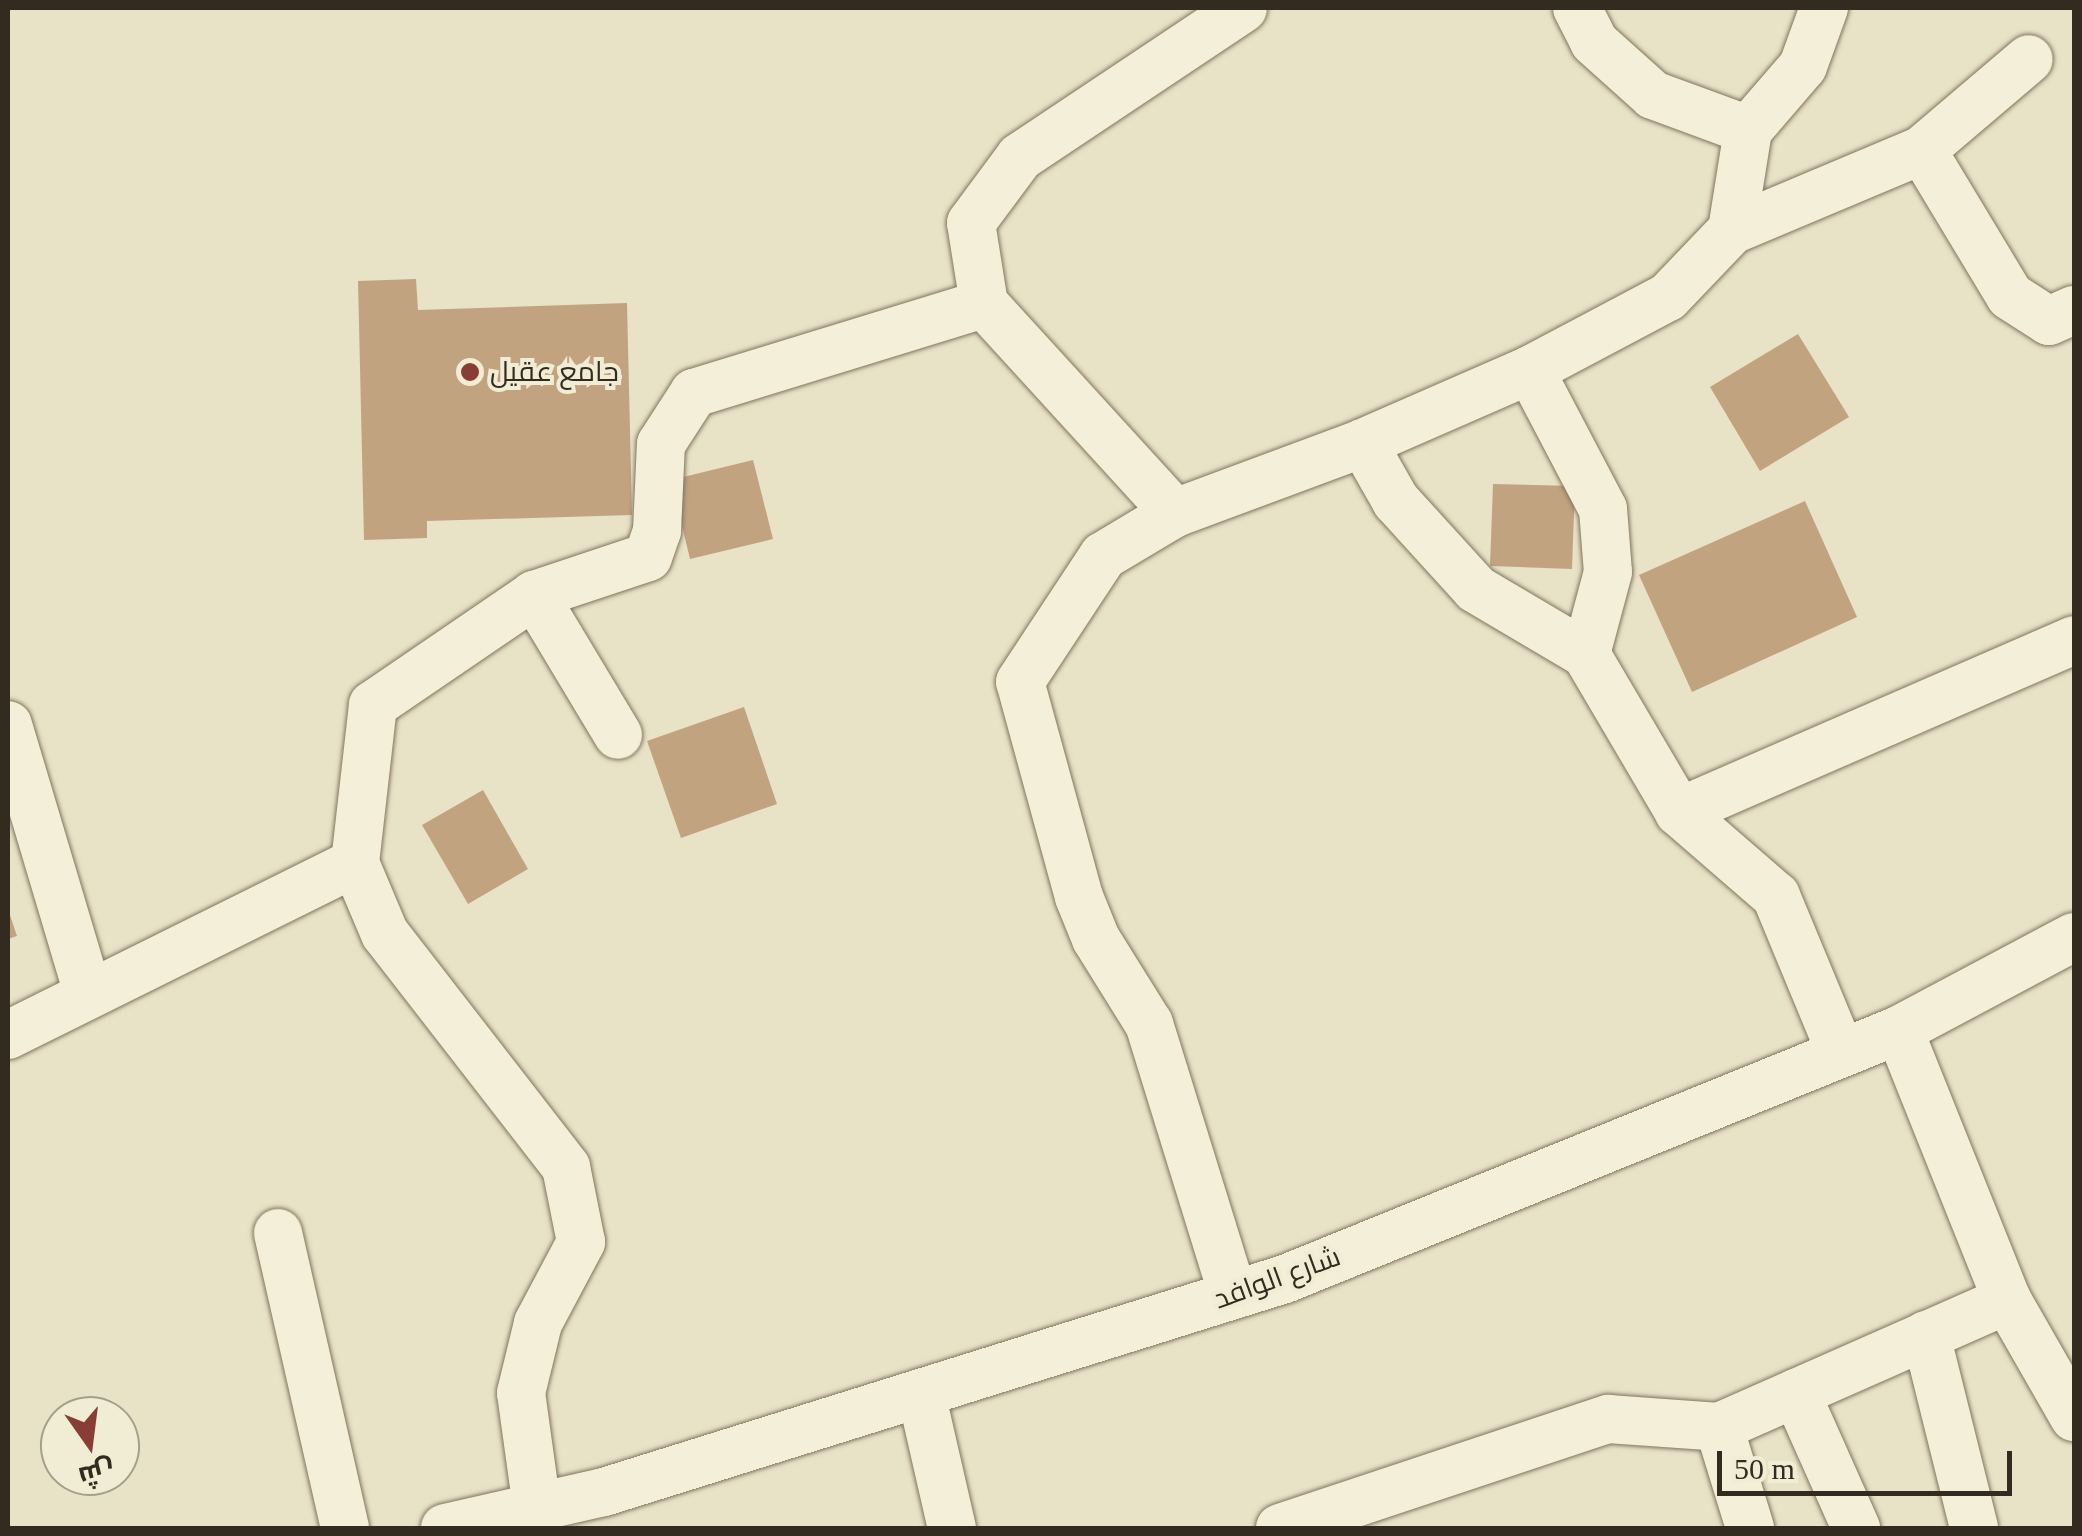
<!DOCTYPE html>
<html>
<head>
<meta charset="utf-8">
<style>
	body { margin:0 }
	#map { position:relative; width:2082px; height:1536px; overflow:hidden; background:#e8e2c6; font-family:"Times New Roman",Cairo,serif }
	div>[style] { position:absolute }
	.building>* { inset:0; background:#c2a380 }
	.roads { filter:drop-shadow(0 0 2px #81755e) drop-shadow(0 0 2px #81755e) }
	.street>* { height:48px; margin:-24px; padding:0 24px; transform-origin:24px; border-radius:24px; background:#f4efd8 }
	.dots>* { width:28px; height:28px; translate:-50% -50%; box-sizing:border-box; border:5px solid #f1ecd4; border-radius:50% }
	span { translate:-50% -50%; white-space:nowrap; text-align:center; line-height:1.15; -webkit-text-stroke:8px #f1ecd4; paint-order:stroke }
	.poi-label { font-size:28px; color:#332b20 }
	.left { translate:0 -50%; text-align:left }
	.street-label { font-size:28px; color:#332b20 }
	.frame { position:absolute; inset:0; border:10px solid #332b20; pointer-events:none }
	.north { position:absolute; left:40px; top:1396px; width:100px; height:100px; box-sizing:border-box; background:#f1ecd4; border:2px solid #a59f8c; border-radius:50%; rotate:166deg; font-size:28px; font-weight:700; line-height:40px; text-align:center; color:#332b20 }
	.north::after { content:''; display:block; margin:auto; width:35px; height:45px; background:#893e35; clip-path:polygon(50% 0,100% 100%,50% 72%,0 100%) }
	.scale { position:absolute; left:1717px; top:1451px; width:295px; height:45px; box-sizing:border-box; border:5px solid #332b20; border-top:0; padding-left:12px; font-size:30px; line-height:35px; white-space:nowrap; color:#332b20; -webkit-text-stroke:8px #f1ecd4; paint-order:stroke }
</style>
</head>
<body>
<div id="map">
	<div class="building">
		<i style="clip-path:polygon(416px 279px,418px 310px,627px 303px,632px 515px,427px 521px,427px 538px,364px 540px,358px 281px)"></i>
		<i style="clip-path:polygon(1798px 334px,1849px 417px,1760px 471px,1710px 387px)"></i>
		<i style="clip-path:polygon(753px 460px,773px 539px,690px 559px,671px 480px)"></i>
		<i style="clip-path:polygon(1493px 484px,1575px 486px,1572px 569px,1490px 566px)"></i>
		<i style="clip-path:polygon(1805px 501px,1857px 617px,1692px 692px,1639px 575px)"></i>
		<i style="clip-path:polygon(744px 707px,777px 804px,681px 838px,647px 741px)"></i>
		<i style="clip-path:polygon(483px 790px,528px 869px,468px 904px,422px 825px)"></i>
		<i style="clip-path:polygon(8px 909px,17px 936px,8px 939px)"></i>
	</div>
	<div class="roads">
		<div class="street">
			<i style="left:1577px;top:8px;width:38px;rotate:63deg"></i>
			<i style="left:1594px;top:42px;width:79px;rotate:41.9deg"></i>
			<i style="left:1653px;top:95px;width:101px;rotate:20.2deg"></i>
			<i style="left:1922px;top:150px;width:170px;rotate:58.9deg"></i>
			<i style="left:2010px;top:296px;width:46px;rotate:32.7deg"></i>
			<i style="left:2049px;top:321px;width:27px;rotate:-24deg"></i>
			<i style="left:1732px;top:230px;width:101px;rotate:-80.9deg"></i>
			<i style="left:1748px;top:130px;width:84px;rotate:-49.3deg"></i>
			<i style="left:1803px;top:66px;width:62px;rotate:-70.1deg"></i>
			<i style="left:1530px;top:370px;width:157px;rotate:62.3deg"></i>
			<i style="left:1603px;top:509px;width:63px;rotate:85.5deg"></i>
			<i style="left:1608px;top:572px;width:85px;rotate:105deg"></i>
			<i style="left:1586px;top:654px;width:183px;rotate:59.5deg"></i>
			<i style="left:1679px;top:812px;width:128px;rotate:40.9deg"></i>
			<i style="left:1776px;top:896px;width:170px;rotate:67.5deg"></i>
			<i style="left:1363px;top:443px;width:67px;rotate:60.4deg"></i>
			<i style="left:1396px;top:501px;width:119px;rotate:47.7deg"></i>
			<i style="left:1476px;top:589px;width:128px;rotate:30.6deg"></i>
			<i style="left:1175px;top:513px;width:283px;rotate:-132.4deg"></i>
			<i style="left:984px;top:304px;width:82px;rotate:-99.1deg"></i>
			<i style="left:971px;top:223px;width:82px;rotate:-53.4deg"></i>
			<i style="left:1020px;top:157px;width:268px;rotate:-33.7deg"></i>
			<i style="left:534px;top:595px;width:163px;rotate:59deg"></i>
			<i style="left:8px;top:725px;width:281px;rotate:73.4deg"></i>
			<i style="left:1679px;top:812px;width:431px;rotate:-23.5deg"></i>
			<i style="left:1899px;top:1030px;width:291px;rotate:68.2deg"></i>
			<i style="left:2007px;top:1300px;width:135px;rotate:60.2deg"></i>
			<i style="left:8px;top:1035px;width:387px;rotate:-26.4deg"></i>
			<i style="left:278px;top:1233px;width:303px;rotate:77.2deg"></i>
			<i style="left:1233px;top:1295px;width:284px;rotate:-107.2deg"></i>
			<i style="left:1149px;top:1024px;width:100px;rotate:-121.9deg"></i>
			<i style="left:1096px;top:939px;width:45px;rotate:-112deg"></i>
			<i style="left:1079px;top:897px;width:223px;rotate:-105.3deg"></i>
			<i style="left:1020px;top:682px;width:151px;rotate:-56.6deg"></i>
			<i style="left:1103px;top:556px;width:84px;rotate:-30.8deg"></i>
			<i style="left:1175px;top:513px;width:201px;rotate:-20.4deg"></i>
			<i style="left:1363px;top:443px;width:182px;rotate:-23.6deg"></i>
			<i style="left:1530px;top:370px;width:156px;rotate:-27.9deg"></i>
			<i style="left:1668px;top:297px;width:93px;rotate:-46.3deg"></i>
			<i style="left:1732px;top:230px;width:206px;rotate:-22.8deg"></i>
			<i style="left:1922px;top:150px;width:140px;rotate:-40.4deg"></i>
			<i style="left:1926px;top:1335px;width:199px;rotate:76deg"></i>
			<i style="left:921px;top:1393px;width:139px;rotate:77.1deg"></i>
			<i style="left:1796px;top:1393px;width:148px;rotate:66deg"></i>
			<i style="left:1719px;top:1427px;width:106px;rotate:72.9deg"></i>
			<i style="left:537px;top:1508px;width:116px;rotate:-97.9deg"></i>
			<i style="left:521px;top:1393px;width:72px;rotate:-76.3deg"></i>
			<i style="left:538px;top:1323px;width:92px;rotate:-62deg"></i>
			<i style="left:581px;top:1242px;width:76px;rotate:-101.3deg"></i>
			<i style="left:566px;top:1167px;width:295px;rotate:-127.8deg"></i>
			<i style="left:385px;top:934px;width:77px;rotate:-112.9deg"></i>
			<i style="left:355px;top:863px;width:159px;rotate:-83.5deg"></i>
			<i style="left:373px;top:705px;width:195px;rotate:-34.3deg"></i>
			<i style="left:534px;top:595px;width:120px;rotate:-18.4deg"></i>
			<i style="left:648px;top:557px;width:28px;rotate:-71deg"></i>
			<i style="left:657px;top:531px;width:87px;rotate:-87.4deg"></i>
			<i style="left:661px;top:444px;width:61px;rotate:-57.1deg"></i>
			<i style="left:694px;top:393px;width:303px;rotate:-17.1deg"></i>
			<i style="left:445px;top:1528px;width:163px;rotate:-12.8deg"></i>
			<i style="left:604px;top:1492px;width:714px;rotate:-17.37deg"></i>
			<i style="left:1285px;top:1279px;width:663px;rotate:-22.07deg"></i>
			<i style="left:1899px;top:1030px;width:198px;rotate:-28deg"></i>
			<i style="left:1280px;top:1528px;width:346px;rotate:-18.4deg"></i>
			<i style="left:1608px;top:1419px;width:111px;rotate:4.1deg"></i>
			<i style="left:1719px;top:1427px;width:315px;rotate:-23.8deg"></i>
		</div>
	</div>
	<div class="dots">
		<i style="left:470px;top:372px;background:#893e35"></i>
	</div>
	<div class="poi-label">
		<span class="left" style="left:490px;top:372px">جامع عقيل</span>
	</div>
	<div class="street-label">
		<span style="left:1277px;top:1278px;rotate:-20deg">شارع الوافد</span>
	</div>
	<div class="frame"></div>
	<div class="north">ش</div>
	<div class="scale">50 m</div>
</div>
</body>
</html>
